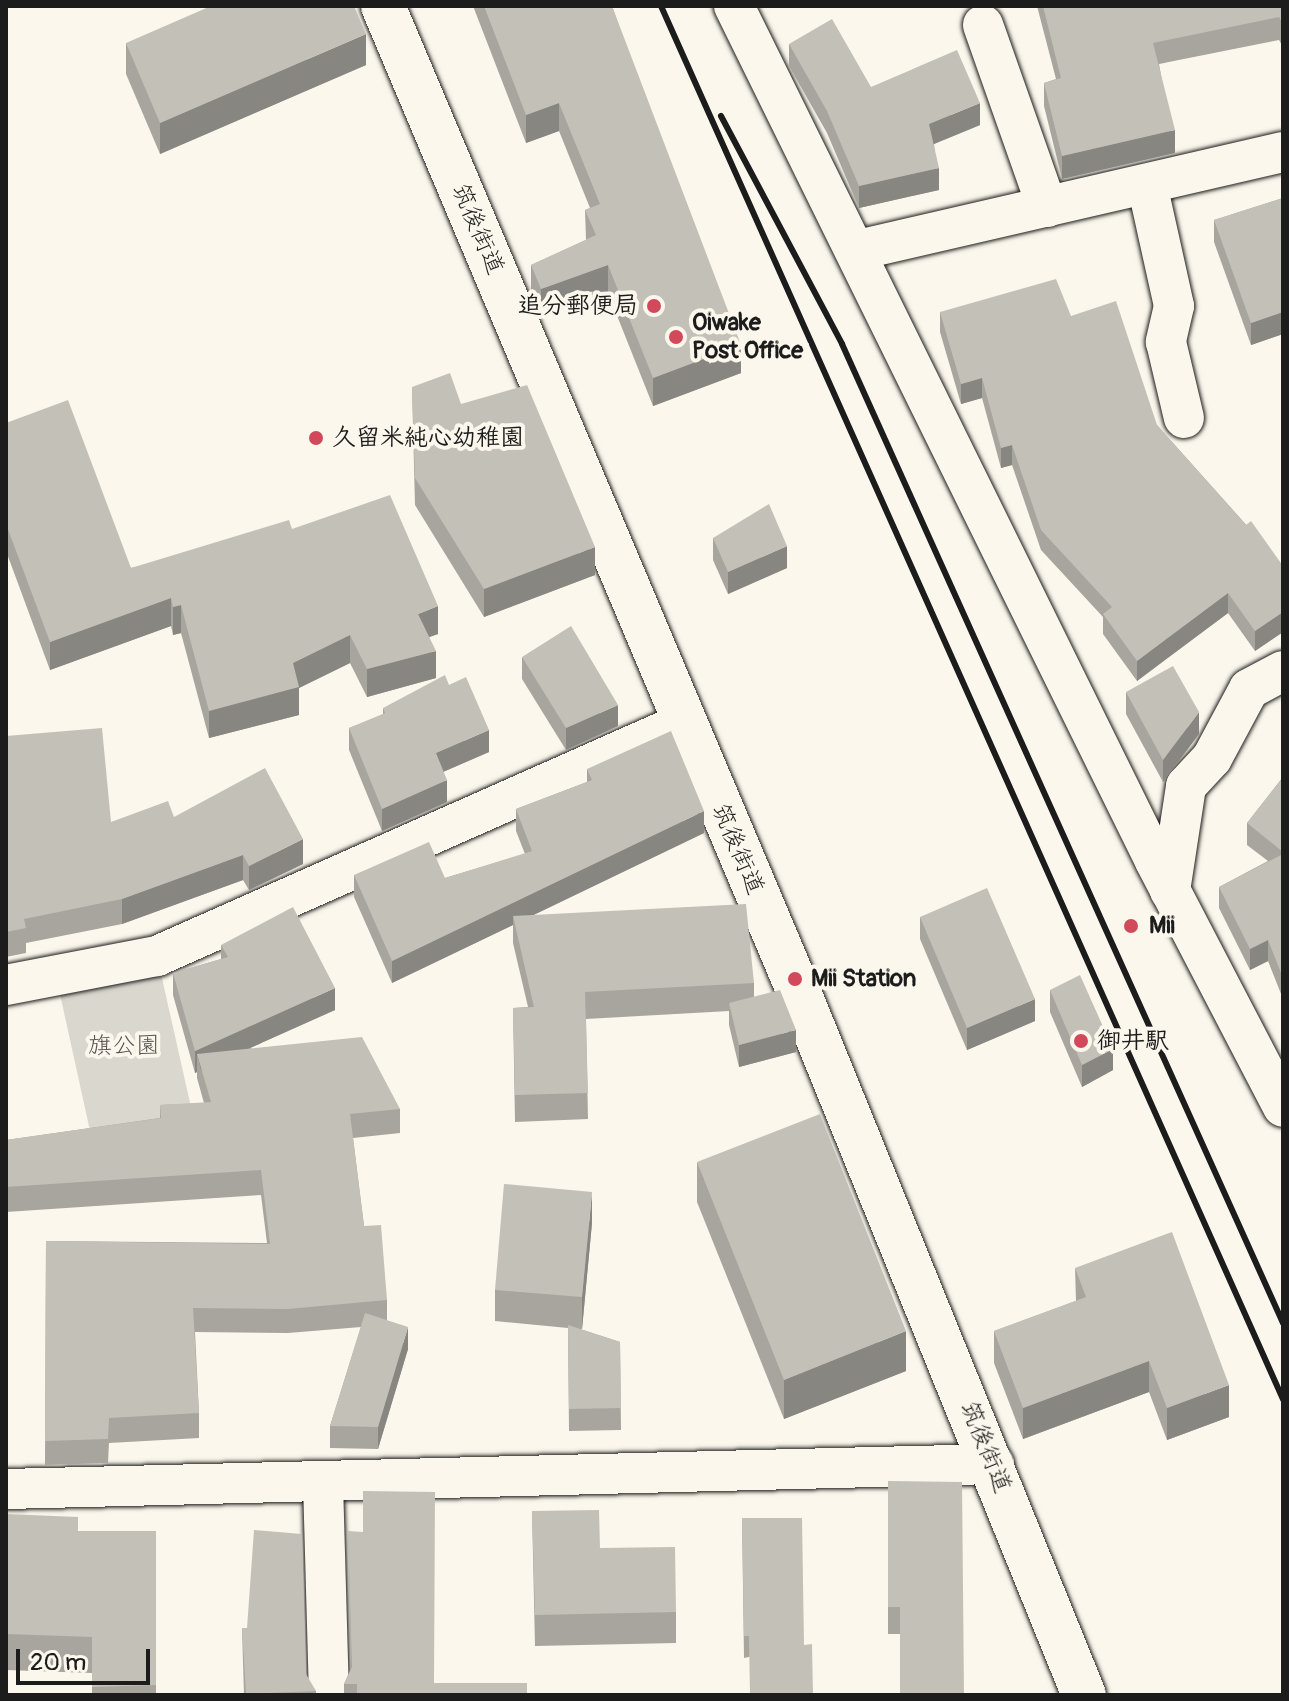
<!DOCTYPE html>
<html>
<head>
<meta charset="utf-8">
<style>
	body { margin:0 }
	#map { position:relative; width:1289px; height:1701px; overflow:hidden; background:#fbf7ec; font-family:Pangolin,"Klee One",sans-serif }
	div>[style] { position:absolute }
	.green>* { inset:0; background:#dad7ce }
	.roads { filter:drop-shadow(0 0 2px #1c1c1c) drop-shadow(0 0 2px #1c1c1c) }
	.street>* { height:40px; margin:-20px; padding:0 20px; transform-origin:20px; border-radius:20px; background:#fbf7ec }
	.secondary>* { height:44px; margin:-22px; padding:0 22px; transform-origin:22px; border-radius:22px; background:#fbf7ec }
	.rail>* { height:6px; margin:-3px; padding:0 3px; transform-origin:3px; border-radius:3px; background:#1c1c1c }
	.wall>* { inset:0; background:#a8a59e }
	.shaded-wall>* { inset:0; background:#888681 }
	.building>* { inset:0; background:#c3c0b8 }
	.dots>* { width:22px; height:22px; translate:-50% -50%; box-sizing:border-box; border:4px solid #fbf7ec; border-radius:50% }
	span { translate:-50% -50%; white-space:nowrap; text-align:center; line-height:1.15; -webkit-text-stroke:8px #fbf7ec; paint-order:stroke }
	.street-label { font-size:24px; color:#1c1c1c }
	.poi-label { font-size:24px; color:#1c1c1c; font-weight:700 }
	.right { translate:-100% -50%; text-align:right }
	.left { translate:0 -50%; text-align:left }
	.park-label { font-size:24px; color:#555451 }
	.frame { position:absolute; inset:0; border:8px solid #1c1c1c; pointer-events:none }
	.scale { position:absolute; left:16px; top:1649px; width:134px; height:36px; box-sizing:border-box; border:4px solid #1c1c1c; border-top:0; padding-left:10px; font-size:24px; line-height:28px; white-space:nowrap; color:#1c1c1c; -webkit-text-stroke:6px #fbf7ec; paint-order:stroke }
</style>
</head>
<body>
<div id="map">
	<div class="green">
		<i style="clip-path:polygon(157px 956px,193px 1116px,92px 1140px,56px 976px)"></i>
	</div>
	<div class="roads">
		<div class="street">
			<i style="left:734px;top:6px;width:953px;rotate:63.78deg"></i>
			<i style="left:1155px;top:861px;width:277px;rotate:62.5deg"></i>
			<i style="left:983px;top:25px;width:193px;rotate:70.6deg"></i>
			<i style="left:1147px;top:184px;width:125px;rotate:77.5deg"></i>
			<i style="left:1174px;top:306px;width:37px;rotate:103deg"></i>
			<i style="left:1166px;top:342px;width:78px;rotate:76.7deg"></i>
			<i style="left:858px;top:250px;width:436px;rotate:-13deg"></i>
			<i style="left:1170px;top:891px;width:106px;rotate:-81.3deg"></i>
			<i style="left:1186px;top:786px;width:38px;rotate:-47deg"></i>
			<i style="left:1212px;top:758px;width:78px;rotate:-61.8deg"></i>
			<i style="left:1249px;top:689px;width:38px;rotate:-28deg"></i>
			<i style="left:6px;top:985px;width:154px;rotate:-10.9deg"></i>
			<i style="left:157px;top:956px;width:578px;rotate:-23.9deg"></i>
			<i style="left:323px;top:1482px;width:213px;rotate:88.4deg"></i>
			<i style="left:6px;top:1489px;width:988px;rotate:-1.45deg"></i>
		</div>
		<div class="secondary">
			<i style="left:383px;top:6px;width:1068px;rotate:67.13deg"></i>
			<i style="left:798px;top:990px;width:761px;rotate:67.92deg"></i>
		</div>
	</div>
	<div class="rail">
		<i style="left:661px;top:6px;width:1526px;rotate:65.94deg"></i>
		<i style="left:721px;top:116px;width:258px;rotate:62deg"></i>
		<i style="left:842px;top:344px;width:1074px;rotate:65.75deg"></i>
	</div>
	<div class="wall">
		<i style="clip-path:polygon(473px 6px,612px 6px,741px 373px,653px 406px,608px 293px,541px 317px,531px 293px,531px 265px,586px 240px,585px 210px,590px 208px,559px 131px,526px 143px)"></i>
		<i style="clip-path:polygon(1037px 6px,1283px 6px,1283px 47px,1279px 40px,1159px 64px,1175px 153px,1062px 179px,1044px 106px,1044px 83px,1056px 79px)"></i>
		<i style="clip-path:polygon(126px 43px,366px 65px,160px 154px,126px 74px)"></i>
		<i style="clip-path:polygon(789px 44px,871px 87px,980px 125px,934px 144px,939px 190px,859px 208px,827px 133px,789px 66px)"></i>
		<i style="clip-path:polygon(6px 119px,8px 127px,8px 148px,6px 148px)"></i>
		<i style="clip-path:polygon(1283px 198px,1283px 334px,1251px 345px,1214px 242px,1214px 220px)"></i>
		<i style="clip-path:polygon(940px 312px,1071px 316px,1157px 425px,1283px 566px,1283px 632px,1255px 651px,1228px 613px,1137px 681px,1103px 634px,1103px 617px,1041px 550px,1012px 465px,1001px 468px,982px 398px,961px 404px,940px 332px)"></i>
		<i style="clip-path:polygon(412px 387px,461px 404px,595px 575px,484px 617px,415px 505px)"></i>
		<i style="clip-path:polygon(6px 423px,131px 568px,292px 529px,438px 634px,429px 637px,436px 678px,367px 697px,350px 663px,299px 688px,299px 715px,209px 738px,181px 633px,173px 635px,171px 626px,50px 670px,6px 551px)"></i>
		<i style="clip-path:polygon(713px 538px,787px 568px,728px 594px,713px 560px)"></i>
		<i style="clip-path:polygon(522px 657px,618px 726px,566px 750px,522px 679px)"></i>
		<i style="clip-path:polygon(1126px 692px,1199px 734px,1163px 782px,1126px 714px)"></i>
		<i style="clip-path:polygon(383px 708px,489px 752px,443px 772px,447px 802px,382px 831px,349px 750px,349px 728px,383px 715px)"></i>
		<i style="clip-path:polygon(6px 736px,111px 822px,174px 817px,303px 864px,249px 890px,243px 880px,122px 924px,26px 943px,26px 953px,6px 957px)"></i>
		<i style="clip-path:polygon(587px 769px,704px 833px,533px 915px,754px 983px,754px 997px,796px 1052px,739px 1067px,729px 1025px,729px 1011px,586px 1019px,588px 1119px,515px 1122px,513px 1008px,528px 1007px,513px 943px,513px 925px,392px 983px,354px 897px,354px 875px,445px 878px,525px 854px,516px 831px,516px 809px,587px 782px)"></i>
		<i style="clip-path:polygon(1283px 777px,1283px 999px,1268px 961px,1250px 970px,1219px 908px,1219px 887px,1268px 861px,1247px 845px,1247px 823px)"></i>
		<i style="clip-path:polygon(920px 917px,1035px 1021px,967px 1050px,920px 939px)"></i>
		<i style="clip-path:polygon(221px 945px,335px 1010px,250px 1048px,400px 1109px,400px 1133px,353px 1138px,364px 1226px,387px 1300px,387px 1321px,408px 1349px,378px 1449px,330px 1448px,330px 1426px,361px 1327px,288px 1333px,195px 1332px,199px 1413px,199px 1438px,109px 1443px,108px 1463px,45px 1465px,46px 1241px,267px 1243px,261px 1195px,6px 1212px,6px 1140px,160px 1118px,160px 1105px,204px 1103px,197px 1078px,197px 1072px,195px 1073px,173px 995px,173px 973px,221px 959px)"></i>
		<i style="clip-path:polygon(1050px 990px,1113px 1070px,1082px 1087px,1050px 1012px)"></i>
		<i style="clip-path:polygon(697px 1162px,906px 1371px,784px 1419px,697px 1202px)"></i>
		<i style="clip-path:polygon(592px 1223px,582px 1329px,580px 1329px,620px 1342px,621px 1430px,569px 1431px,568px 1328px,495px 1321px,495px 1290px)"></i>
		<i style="clip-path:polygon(1075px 1268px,1229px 1417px,1167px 1440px,1149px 1392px,1023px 1439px,994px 1363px,994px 1331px,1076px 1301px)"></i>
		<i style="clip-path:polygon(888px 1481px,964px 1695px,900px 1634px,888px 1634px)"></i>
		<i style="clip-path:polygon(532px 1511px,600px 1548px,676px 1612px,676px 1643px,535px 1646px)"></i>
		<i style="clip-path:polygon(6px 1514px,78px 1531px,156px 1531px,156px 1695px,92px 1695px,92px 1673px,6px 1670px)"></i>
		<i style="clip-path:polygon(742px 1518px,804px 1645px,744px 1658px)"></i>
		<i style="clip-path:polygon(348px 1531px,434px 1683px,527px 1695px,344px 1695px,344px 1684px,351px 1668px)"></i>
		<i style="clip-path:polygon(242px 1628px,316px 1691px,316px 1695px,244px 1695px)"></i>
	</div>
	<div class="shaded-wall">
		<i style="clip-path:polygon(366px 34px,366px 65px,160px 154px,160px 123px)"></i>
		<i style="clip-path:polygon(559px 103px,559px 131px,526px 143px,526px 115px)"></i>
		<i style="clip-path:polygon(980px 103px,980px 125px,929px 146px,929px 124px)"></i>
		<i style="clip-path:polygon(1175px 130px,1175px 153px,1062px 179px,1062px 156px)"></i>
		<i style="clip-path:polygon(939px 168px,939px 190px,859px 208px,859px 186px)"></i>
		<i style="clip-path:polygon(608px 265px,608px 293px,541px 317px,541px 289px)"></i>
		<i style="clip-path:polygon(1283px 312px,1283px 334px,1251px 345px,1251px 323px)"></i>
		<i style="clip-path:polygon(741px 345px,741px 373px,653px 406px,653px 378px)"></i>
		<i style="clip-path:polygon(982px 378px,982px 398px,961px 404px,961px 384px)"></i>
		<i style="clip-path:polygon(1012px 445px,1012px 465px,1001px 468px,1001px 448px)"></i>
		<i style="clip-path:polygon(787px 546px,787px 568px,728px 594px,728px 572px)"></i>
		<i style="clip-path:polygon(595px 547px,595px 575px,484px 617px,484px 589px)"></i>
		<i style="clip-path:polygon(1228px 593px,1228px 613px,1137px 681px,1137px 661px)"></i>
		<i style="clip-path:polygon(171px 598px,171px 626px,50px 670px,50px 642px)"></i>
		<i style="clip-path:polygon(181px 605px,181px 633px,173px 635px,173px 607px)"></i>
		<i style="clip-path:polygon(438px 606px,438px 634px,418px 641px,418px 614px)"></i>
		<i style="clip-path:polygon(1283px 612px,1283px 632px,1255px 651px,1255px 631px)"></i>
		<i style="clip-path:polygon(350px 635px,350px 663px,299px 688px,299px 715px,209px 738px,209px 711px,293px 663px)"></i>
		<i style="clip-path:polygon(436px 651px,436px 678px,367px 697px,367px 669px)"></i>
		<i style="clip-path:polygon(618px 705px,618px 726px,566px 750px,566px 728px)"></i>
		<i style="clip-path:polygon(1199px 712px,1199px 734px,1163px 782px,1163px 760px)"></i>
		<i style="clip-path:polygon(489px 730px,489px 752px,436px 775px,436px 753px)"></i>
		<i style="clip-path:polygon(447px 780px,447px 802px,382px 831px,382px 809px)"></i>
		<i style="clip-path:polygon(704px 811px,704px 833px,515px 924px,513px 916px,513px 925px,392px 983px,392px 961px)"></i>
		<i style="clip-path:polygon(303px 839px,303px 864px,249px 890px,249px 866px)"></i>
		<i style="clip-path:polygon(243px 855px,243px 880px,122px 924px,122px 899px)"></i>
		<i style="clip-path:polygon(1268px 940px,1268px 961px,1250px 970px,1250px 949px)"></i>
		<i style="clip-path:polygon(335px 988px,335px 1010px,201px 1070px,197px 1054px,197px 1072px,195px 1073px,195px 1051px)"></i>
		<i style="clip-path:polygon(1035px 999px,1035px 1021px,967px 1050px,967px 1028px)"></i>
		<i style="clip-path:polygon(796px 1030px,796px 1052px,739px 1067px,739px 1045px)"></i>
		<i style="clip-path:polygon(1113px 1049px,1113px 1070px,1082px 1087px,1082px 1065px)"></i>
		<i style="clip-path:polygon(592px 1192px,592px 1223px,582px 1329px,582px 1297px)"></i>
		<i style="clip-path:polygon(408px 1327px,408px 1349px,378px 1449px,378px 1427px)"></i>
		<i style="clip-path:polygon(906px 1331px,906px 1371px,784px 1419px,784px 1380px)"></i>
		<i style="clip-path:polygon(1149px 1361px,1149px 1392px,1023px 1439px,1023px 1408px)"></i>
		<i style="clip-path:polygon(1229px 1385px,1229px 1417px,1167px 1440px,1167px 1408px)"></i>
	</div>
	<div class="building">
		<i style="clip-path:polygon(211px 6px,354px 6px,366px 34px,160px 123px,126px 43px)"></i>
		<i style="clip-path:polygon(484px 6px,612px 6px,741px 345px,653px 378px,608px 265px,541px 289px,531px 265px,596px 235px,585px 210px,600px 204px,559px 103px,526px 115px)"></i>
		<i style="clip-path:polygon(1043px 6px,1283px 6px,1283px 24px,1279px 17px,1153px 43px,1175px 130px,1062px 156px,1044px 83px,1061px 78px)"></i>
		<i style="clip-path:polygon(832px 19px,871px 87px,957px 50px,980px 103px,929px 124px,939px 168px,859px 186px,827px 111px,789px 44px)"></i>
		<i style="clip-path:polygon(1283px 198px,1283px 312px,1251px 323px,1214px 220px)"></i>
		<i style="clip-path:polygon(1056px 279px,1071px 316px,1116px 301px,1157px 425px,1246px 525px,1251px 521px,1283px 566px,1283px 612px,1255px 631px,1228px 593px,1137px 661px,1103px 614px,1112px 607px,1041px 530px,1012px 445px,1001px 448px,982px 378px,961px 384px,940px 312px)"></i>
		<i style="clip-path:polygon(450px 373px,461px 404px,527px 385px,595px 547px,484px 589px,415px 478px,412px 387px)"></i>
		<i style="clip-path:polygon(68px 400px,131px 568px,289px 520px,292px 529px,390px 495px,438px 606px,418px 614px,436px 651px,367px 669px,350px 635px,293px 663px,299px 687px,209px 711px,181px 605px,173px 607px,171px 598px,50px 642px,6px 524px,6px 423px)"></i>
		<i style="clip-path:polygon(769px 504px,787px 546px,728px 572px,713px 538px)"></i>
		<i style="clip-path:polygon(571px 626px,618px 705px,566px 728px,522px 657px)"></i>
		<i style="clip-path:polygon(1173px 666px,1199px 712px,1163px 760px,1126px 692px)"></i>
		<i style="clip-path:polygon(445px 675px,449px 685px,466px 677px,489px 730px,436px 753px,447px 780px,382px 809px,349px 728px,385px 713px,383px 708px)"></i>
		<i style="clip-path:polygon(102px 728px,111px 822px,168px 801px,174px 817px,265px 768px,303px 839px,249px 866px,243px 855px,122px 899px,24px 919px,26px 928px,6px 932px,6px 736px)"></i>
		<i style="clip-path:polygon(671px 731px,704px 811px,392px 961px,354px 875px,429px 842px,445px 878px,532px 851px,516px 809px,592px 780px,587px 769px)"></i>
		<i style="clip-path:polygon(1283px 777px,1283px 852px,1247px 823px)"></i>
		<i style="clip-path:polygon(1283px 854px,1283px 978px,1268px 940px,1250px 949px,1219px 887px)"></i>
		<i style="clip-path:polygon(987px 888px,1035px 999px,967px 1028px,920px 917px)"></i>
		<i style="clip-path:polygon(746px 904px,754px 983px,585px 992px,588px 1093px,515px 1095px,513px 1008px,534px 1007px,513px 916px)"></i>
		<i style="clip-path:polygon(293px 907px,335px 988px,195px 1051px,173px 973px,228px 957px,221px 945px)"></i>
		<i style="clip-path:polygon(1080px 975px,1113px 1049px,1082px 1065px,1050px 990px)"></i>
		<i style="clip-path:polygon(780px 990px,796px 1030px,739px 1045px,729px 1003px)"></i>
		<i style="clip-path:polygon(362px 1037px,400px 1109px,350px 1114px,364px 1226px,381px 1225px,387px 1300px,288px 1309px,193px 1308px,199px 1413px,109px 1418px,108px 1439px,45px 1441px,46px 1241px,270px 1244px,261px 1170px,6px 1187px,6px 1140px,161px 1118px,160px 1105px,211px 1102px,197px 1054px)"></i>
		<i style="clip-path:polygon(820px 1114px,906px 1331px,784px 1380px,697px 1162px)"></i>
		<i style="clip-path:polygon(504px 1184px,592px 1192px,582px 1297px,495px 1290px)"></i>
		<i style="clip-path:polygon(1172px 1232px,1229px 1385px,1167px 1408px,1149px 1361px,1023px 1408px,994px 1331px,1086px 1297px,1075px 1268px)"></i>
		<i style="clip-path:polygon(365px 1313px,408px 1327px,378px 1427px,330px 1426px)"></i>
		<i style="clip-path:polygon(568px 1325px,620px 1342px,621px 1408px,569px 1409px)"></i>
		<i style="clip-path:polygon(888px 1481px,962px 1482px,964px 1695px,900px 1695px,900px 1607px,888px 1607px)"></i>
		<i style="clip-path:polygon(363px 1491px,435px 1492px,434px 1683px,527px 1683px,527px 1695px,357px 1695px,357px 1684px,344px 1684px,352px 1667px,348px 1531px,363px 1532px)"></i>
		<i style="clip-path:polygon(599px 1510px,600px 1548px,675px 1547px,676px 1612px,535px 1615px,532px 1511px)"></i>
		<i style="clip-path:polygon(6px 1514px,78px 1517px,78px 1531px,156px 1531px,156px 1685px,92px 1687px,92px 1637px,6px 1634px,6px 1695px)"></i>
		<i style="clip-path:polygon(742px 1518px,802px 1518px,804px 1645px,812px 1644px,813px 1695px,750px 1695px,749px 1636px,744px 1636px)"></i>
		<i style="clip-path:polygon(254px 1530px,302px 1534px,306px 1674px,316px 1691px,246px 1694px,242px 1628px,247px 1628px)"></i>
	</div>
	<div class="dots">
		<i style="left:654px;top:306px;background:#d1495b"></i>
		<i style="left:676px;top:337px;background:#d1495b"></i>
		<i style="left:316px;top:438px;background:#d1495b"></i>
		<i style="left:1131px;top:926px;background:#d1495b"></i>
		<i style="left:795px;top:979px;background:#d1495b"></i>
		<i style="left:1081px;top:1041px;background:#d1495b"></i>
	</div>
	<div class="street-label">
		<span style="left:478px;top:229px;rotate:67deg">筑後街道</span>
		<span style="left:738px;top:849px;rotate:67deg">筑後街道</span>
		<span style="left:986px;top:1447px;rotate:68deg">筑後街道</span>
	</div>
	<div class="poi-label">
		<span class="right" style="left:638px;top:306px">追分郵便局</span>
		<span class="left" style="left:692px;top:337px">Oiwake<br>Post Office</span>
		<span class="left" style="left:332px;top:438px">久留米純心幼稚園</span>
		<span class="left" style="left:1149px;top:926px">Mii</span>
		<span class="left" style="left:811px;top:979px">Mii Station</span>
		<span class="left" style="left:1097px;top:1041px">御井駅</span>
	</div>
	<div class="park-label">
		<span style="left:124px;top:1046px">旗公園</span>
	</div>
	<div class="frame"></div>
	<div class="scale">20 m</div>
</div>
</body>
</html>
